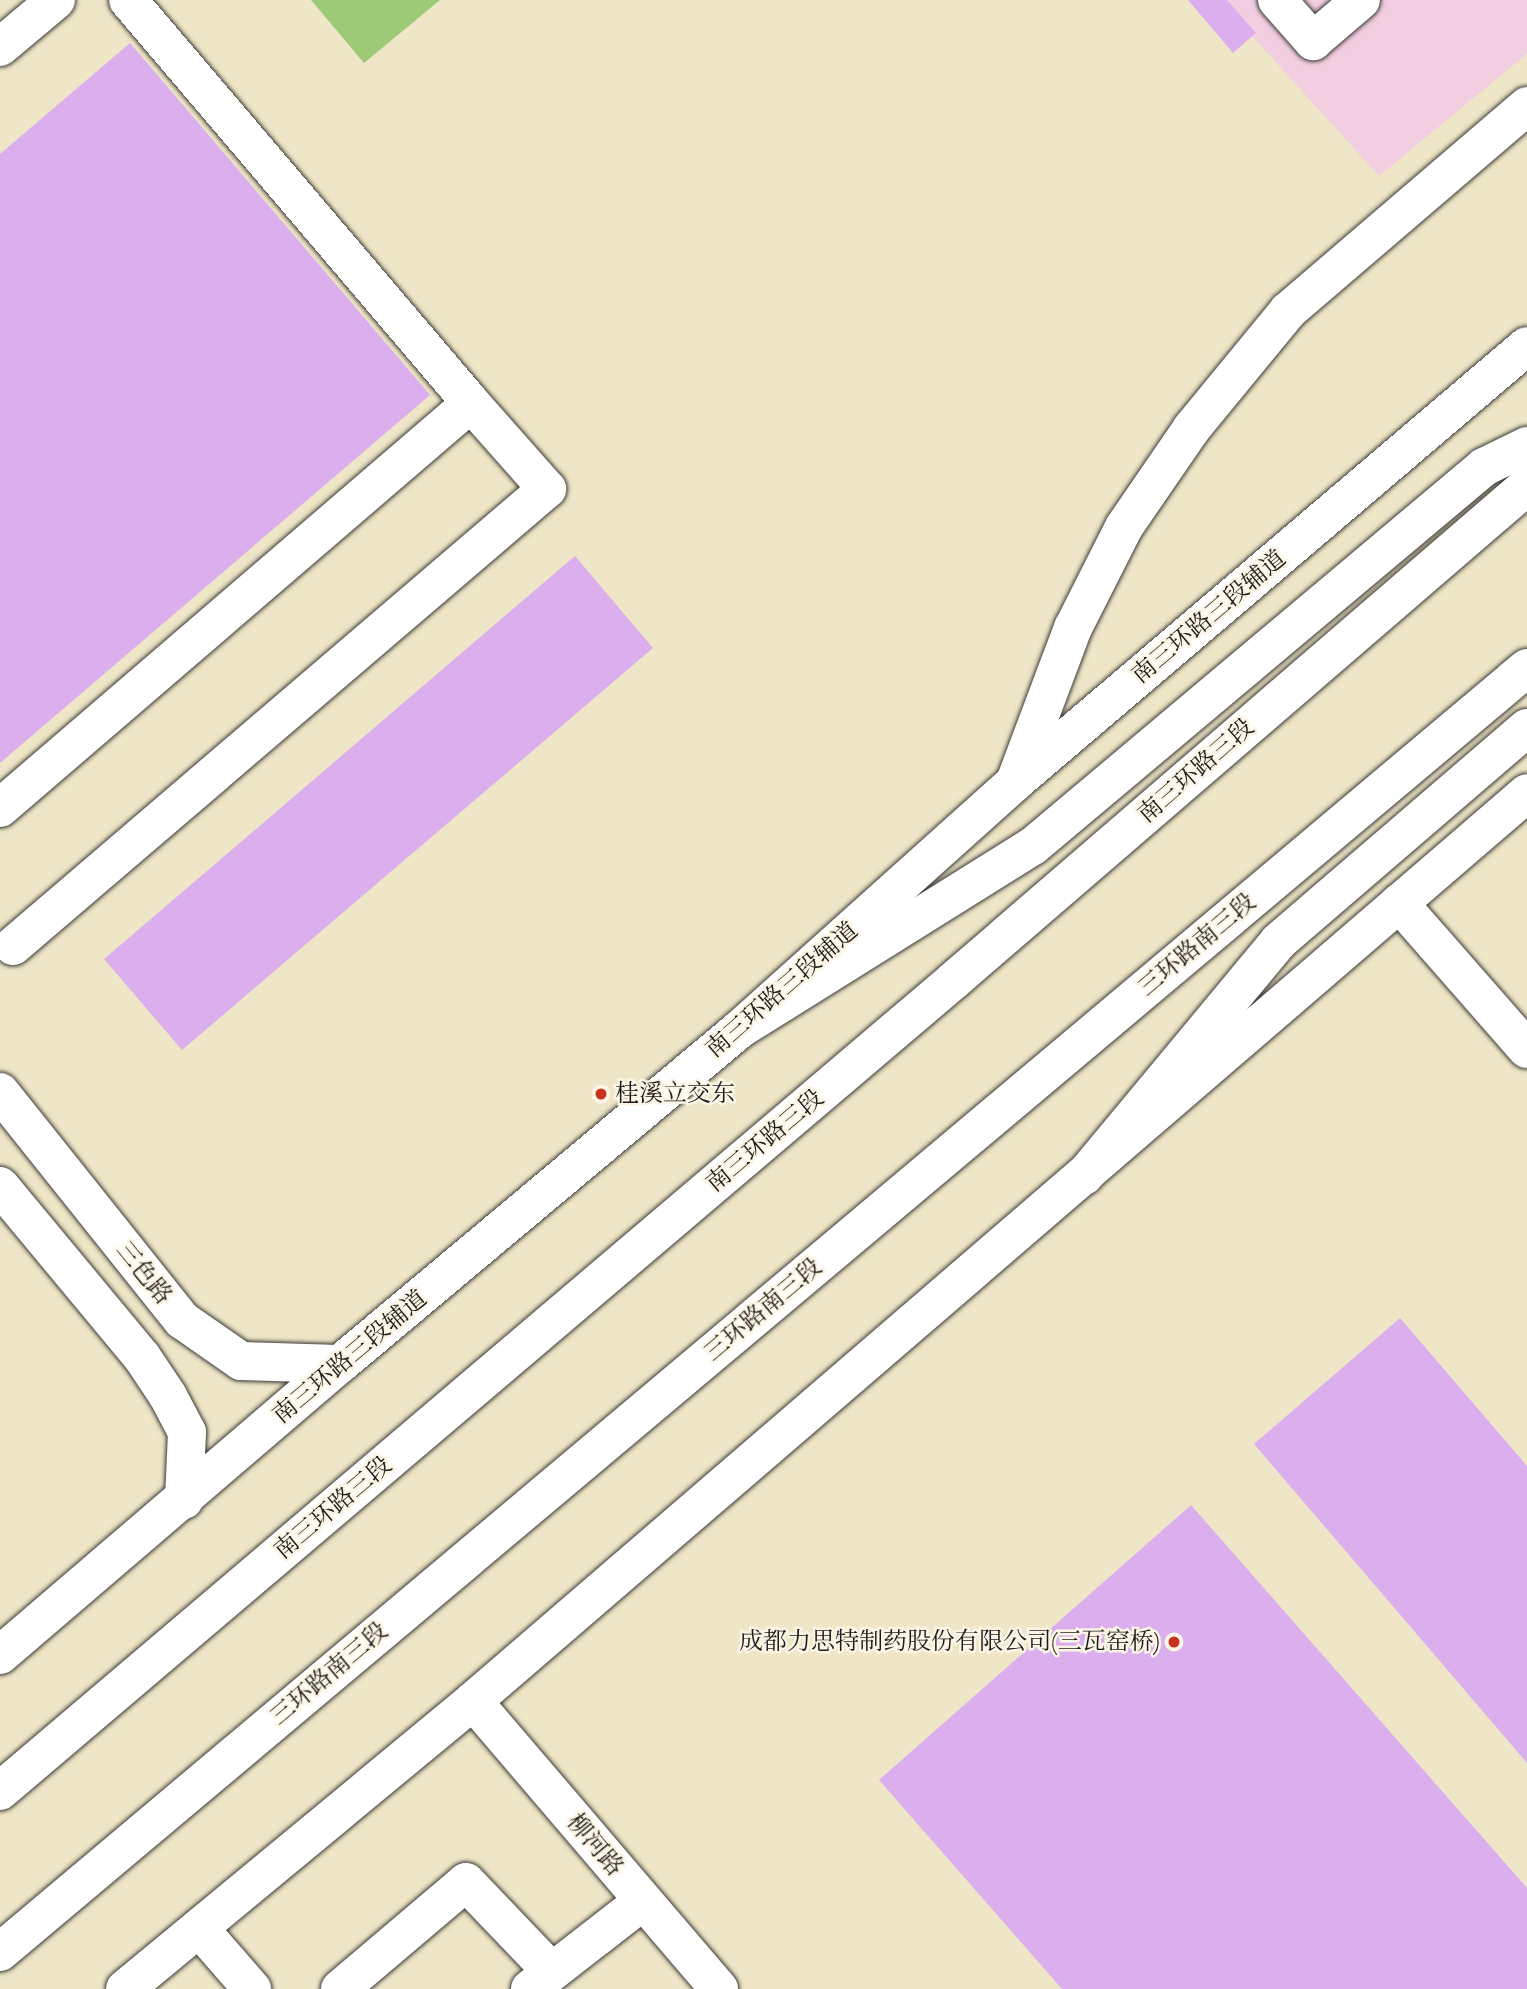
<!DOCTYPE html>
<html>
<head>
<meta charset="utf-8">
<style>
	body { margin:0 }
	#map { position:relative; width:1527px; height:1989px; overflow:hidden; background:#eee6c7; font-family:"IM FELL Double Pica","Noto Serif SC",serif }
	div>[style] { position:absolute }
	.built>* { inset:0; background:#f2cfe0 }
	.green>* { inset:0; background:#9dca77 }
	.building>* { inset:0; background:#dbafed }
	.roads { filter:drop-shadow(0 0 2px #3c3a36) drop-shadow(0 0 2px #3c3a36) }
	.minor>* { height:38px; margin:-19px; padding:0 19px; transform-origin:19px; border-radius:19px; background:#fff }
	.major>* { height:38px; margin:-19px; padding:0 19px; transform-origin:19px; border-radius:19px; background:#fff }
	.highway>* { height:38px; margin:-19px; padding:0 19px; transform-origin:19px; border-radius:19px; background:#fff }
	.dots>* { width:19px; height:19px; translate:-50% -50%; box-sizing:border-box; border:4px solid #fcf5e5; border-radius:50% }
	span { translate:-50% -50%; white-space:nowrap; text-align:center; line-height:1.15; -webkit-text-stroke:5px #fcf5e5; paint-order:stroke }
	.street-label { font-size:24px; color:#1c1c1c }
	.poi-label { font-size:24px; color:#1c1c1c }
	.left { translate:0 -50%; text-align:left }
	.right { translate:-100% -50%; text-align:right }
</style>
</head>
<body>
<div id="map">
	<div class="built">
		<i style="clip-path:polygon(1219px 0,1527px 0,1527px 54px,1379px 176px)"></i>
	</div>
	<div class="green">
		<i style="clip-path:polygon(311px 0,440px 0,364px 63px)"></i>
	</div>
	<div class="building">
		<i style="clip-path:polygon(1188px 0,1227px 0,1256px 33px,1233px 53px)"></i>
		<i style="clip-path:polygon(130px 43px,430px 395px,0 763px,0 154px)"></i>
		<i style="clip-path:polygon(575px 556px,653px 648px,182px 1050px,104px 959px)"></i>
		<i style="clip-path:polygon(1400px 1318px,1527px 1466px,1527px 1763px,1254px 1444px)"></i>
		<i style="clip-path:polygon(1191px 1505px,1527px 1888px,1527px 1989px,1062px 1989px,879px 1780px)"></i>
	</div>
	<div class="roads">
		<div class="minor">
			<i style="left:1277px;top:0;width:55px;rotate:48.7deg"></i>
			<i style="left:1313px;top:41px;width:63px;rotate:-40.5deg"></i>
			<i style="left:0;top:47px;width:73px;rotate:-40deg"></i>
			<i style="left:1015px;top:782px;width:165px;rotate:-69.4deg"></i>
			<i style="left:1073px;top:628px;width:113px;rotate:-63.2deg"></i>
			<i style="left:1124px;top:527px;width:120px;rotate:-55.5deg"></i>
			<i style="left:1192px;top:428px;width:151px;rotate:-50.6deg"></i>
			<i style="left:1288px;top:311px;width:315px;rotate:-40.6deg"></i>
			<i style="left:0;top:808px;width:621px;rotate:-40.69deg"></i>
			<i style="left:471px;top:403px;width:529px;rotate:-130.4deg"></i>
			<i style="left:1399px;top:903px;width:194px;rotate:48.8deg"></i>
			<i style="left:13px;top:946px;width:703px;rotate:-40.56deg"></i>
			<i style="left:547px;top:489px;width:115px;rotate:-131.5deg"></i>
			<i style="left:0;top:1092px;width:292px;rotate:51.4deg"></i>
			<i style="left:182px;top:1320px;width:72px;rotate:34.8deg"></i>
			<i style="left:241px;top:1361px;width:99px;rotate:1.7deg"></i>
			<i style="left:0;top:1186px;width:222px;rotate:50.3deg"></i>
			<i style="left:142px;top:1357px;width:47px;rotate:56.3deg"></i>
			<i style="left:168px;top:1396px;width:41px;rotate:62.2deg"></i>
			<i style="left:187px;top:1432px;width:68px;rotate:92.5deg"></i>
			<i style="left:199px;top:1928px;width:81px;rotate:49deg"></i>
			<i style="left:340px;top:1989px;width:165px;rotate:-40.3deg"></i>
			<i style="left:466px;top:1882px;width:123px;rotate:46.3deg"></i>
			<i style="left:530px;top:1989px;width:143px;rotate:-37.9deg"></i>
		</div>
		<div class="major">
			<i style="left:0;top:1655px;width:448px;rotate:-40.6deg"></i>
			<i style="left:340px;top:1364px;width:522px;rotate:-39.95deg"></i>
			<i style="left:740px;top:1029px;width:370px;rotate:-41.9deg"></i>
			<i style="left:1015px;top:782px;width:672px;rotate:-40.42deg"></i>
			<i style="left:473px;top:1701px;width:379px;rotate:49.5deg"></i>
			<i style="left:125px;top:1989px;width:452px;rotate:-39.6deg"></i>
			<i style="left:473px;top:1701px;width:1391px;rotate:-40.74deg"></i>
		</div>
		<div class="highway">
			<i style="left:740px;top:1029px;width:345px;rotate:-32deg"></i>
			<i style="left:1033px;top:846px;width:589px;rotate:-40.04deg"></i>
			<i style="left:1484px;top:467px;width:48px;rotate:-26deg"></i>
			<i style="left:1084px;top:1176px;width:304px;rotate:-50.3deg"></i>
			<i style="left:1278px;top:942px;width:328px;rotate:-40.7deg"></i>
			<i style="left:0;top:1791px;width:1251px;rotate:-40.36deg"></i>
			<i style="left:953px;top:981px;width:758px;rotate:-40.77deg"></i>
			<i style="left:0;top:1952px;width:1995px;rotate:-40.06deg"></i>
		</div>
	</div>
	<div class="dots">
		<i style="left:601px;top:1094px;background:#c8321e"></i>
		<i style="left:1174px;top:1642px;background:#c8321e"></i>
	</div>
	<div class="street-label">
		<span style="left:1209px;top:617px;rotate:-40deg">南三环路三段辅道</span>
		<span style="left:1196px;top:771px;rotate:-41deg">南三环路三段</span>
		<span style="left:1197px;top:945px;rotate:-40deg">三环路南三段</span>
		<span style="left:782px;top:990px;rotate:-41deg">南三环路三段辅道</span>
		<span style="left:765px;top:1141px;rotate:-40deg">南三环路三段</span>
		<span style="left:144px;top:1273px;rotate:51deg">三色路</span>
		<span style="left:763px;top:1310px;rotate:-40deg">三环路南三段</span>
		<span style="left:350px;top:1357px;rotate:-40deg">南三环路三段辅道</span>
		<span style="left:333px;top:1508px;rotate:-40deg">南三环路三段</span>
		<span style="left:329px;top:1674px;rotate:-40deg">三环路南三段</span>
		<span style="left:595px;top:1845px;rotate:50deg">柳河路</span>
	</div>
	<div class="poi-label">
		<span class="left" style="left:615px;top:1094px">桂溪立交东</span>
		<span class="right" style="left:1160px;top:1642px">成都力思特制药股份有限公司(三瓦窑桥)</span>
	</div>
</div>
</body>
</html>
